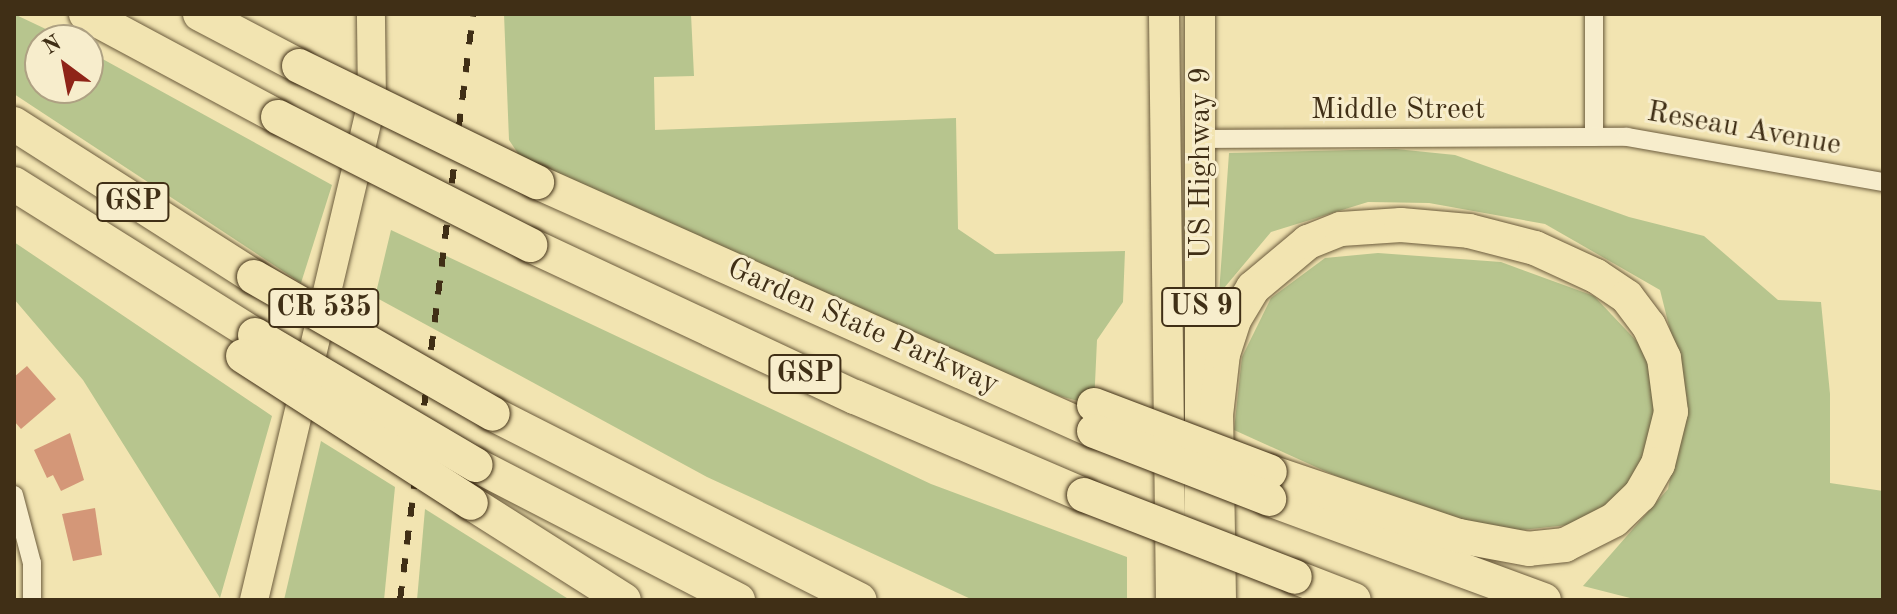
<!DOCTYPE html>
<html>
<head>
<meta charset="utf-8">
<style>
	body { margin:0 }
	#map { position:relative; width:1897px; height:614px; overflow:hidden; background:#f2e4b1; font-family:"Old Standard TT",serif }
	div>[style] { position:absolute }
	.green>* { inset:0; background:#b7c58e }
	.building>* { inset:0; background:#d49778 }
	.roads { filter:drop-shadow(0 0 2px #6c5c3d) drop-shadow(0 0 2px #6c5c3d) }
	.minor>* { height:18px; margin:-9px; padding:0 9px; transform-origin:9px; border-radius:9px; background:#f7edcc }
	.primary>* { height:28px; margin:-14px; padding:0 14px; transform-origin:14px; border-radius:14px; background:#f2e4b1 }
	.trunk>* { height:30px; margin:-15px; padding:0 15px; transform-origin:15px; border-radius:15px; background:#f2e4b1 }
	.motorway>* { height:34px; margin:-17px; padding:0 17px; transform-origin:17px; border-radius:17px; background:#f2e4b1 }
	.rail>* { height:6px; margin-top:-3px; transform-origin:0; background:repeating-linear-gradient(90deg,#402f16 0 14px,transparent 0 28px) }
	.bridges { filter:drop-shadow(0 0 2px #402f16) drop-shadow(0 0 2px #402f16) }
	.motorway-bridge>* { height:34px; margin:-17px; padding:0 17px; transform-origin:17px; border-radius:17px; background:#f2e4b1 }
	span { translate:-50% -50%; white-space:nowrap; text-align:center; line-height:1.15; -webkit-text-stroke:6px #f7edcc; paint-order:stroke }
	.shield-label span { padding:2px 6px; background:#f7edcc; border:2px solid; border-radius:6px; -webkit-text-stroke-width:0 }
	.shield-label { font-size:28px; color:#402f16; font-weight:700 }
	.street-label { font-size:30px; color:#402f16 }
	.frame { position:absolute; inset:0; border:16px solid #402f16; pointer-events:none }
	.north { position:absolute; left:24px; top:24px; width:80px; height:80px; box-sizing:border-box; background:#f7edcc; border:2px solid #aea183; border-radius:50%; rotate:328deg; font-size:22px; font-weight:700; line-height:32px; text-align:center; color:#402f16 }
	.north::after { content:''; display:block; margin:auto; width:28px; height:36px; background:#8f2418; clip-path:polygon(50% 0,100% 100%,50% 72%,0 100%) }
</style>
</head>
<body>
<div id="map">
	<div class="green">
		<i style="clip-path:polygon(14px 14px,69px 40px,40px 40px,40px 88px,88px 88px,88px 51px,332px 185px,301px 283px,14px 94px)"></i>
		<i style="clip-path:polygon(504px 14px,691px 14px,694px 76px,654px 77px,655px 130px,956px 118px,958px 229px,995px 254px,1125px 251px,1123px 302px,1097px 340px,1094px 405px,973px 374px,537px 182px,509px 140px)"></i>
		<i style="clip-path:polygon(1396px 149px,1455px 155px,1629px 217px,1704px 236px,1778px 300px,1821px 302px,1830px 394px,1830px 483px,1883px 491px,1883px 600px,1638px 600px,1583px 586px,1668px 489px,1687px 398px,1660px 290px,1545px 224px,1429px 203px,1368px 202px,1271px 232px,1219px 294px,1229px 153px)"></i>
		<i style="clip-path:polygon(391px 230px,931px 484px,1127px 557px,1127px 600px,973px 600px,707px 477px,375px 297px)"></i>
		<i style="clip-path:polygon(14px 242px,272px 416px,220px 598px,83px 380px,14px 299px)"></i>
		<i style="clip-path:polygon(1378px 253px,1501px 262px,1594px 296px,1646px 351px,1658px 428px,1625px 490px,1586px 523px,1504px 532px,1431px 519px,1234px 430px,1242px 357px,1271px 298px,1325px 258px)"></i>
		<i style="clip-path:polygon(321px 441px,395px 487px,384px 600px,284px 600px)"></i>
		<i style="clip-path:polygon(425px 509px,570px 600px,417px 600px)"></i>
	</div>
	<div class="building">
		<i style="clip-path:polygon(27px 366px,56px 399px,21px 429px,14px 421px,14px 377px)"></i>
		<i style="clip-path:polygon(70px 433px,84px 480px,61px 491px,53px 475px,47px 478px,34px 450px)"></i>
		<i style="clip-path:polygon(95px 508px,102px 555px,73px 561px,62px 514px)"></i>
	</div>
	<div class="roads">
		<div class="minor">
			<i style="left:1594px;top:14px;width:123px;rotate:90deg"></i>
			<i style="left:1203px;top:139px;width:424px;rotate:-0.3deg"></i>
			<i style="left:1627px;top:137px;width:260px;rotate:10deg"></i>
			<i style="left:14px;top:495px;width:70px;rotate:75.2deg"></i>
			<i style="left:32px;top:563px;width:37px;rotate:90deg"></i>
		</div>
		<div class="primary">
			<i style="left:254px;top:600px;width:512px;rotate:-76.67deg"></i>
			<i style="left:372px;top:102px;width:88px;rotate:-90.7deg"></i>
		</div>
		<div class="trunk">
			<i style="left:1164px;top:14px;width:586px;rotate:89.32deg"></i>
			<i style="left:1200px;top:600px;width:586px;rotate:-90deg"></i>
		</div>
		<div class="motorway">
			<i style="left:86px;top:14px;width:218px;rotate:28.2deg"></i>
			<i style="left:200px;top:14px;width:112px;rotate:27.7deg"></i>
			<i style="left:14px;top:124px;width:285px;rotate:32.5deg"></i>
			<i style="left:537px;top:182px;width:610px;rotate:24.09deg"></i>
			<i style="left:14px;top:184px;width:284px;rotate:32.1deg"></i>
			<i style="left:530px;top:245px;width:359px;rotate:25.1deg"></i>
			<i style="left:855px;top:397px;width:249px;rotate:23.2deg"></i>
			<i style="left:493px;top:414px;width:411px;rotate:26.9deg"></i>
			<i style="left:476px;top:465px;width:295px;rotate:27.3deg"></i>
			<i style="left:1269px;top:499px;width:293px;rotate:20.2deg"></i>
			<i style="left:471px;top:503px;width:181px;rotate:32.4deg"></i>
			<i style="left:1295px;top:577px;width:63px;rotate:21.3deg"></i>
			<i style="left:1219px;top:600px;width:185px;rotate:-90.9deg"></i>
			<i style="left:1216px;top:415px;width:61px;rotate:-83.5deg"></i>
			<i style="left:1223px;top:354px;width:38px;rotate:-72deg"></i>
			<i style="left:1235px;top:318px;width:35px;rotate:-59deg"></i>
			<i style="left:1253px;top:288px;width:72px;rotate:-39.9deg"></i>
			<i style="left:1308px;top:242px;width:35px;rotate:-22deg"></i>
			<i style="left:1341px;top:229px;width:60px;rotate:-3.8deg"></i>
			<i style="left:1401px;top:225px;width:68px;rotate:5deg"></i>
			<i style="left:1469px;top:231px;width:68px;rotate:14.4deg"></i>
			<i style="left:1535px;top:248px;width:67px;rotate:24.7deg"></i>
			<i style="left:1596px;top:276px;width:37px;rotate:34deg"></i>
			<i style="left:1627px;top:297px;width:36px;rotate:53deg"></i>
			<i style="left:1649px;top:326px;width:35px;rotate:65deg"></i>
			<i style="left:1664px;top:358px;width:54px;rotate:82.6deg"></i>
			<i style="left:1671px;top:412px;width:54px;rotate:104deg"></i>
			<i style="left:1658px;top:464px;width:36px;rotate:120deg"></i>
			<i style="left:1640px;top:495px;width:36px;rotate:136deg"></i>
			<i style="left:1614px;top:520px;width:55px;rotate:153deg"></i>
			<i style="left:1565px;top:545px;width:36px;rotate:174deg"></i>
			<i style="left:1529px;top:549px;width:71px;rotate:-169.5deg"></i>
			<i style="left:1459px;top:536px;width:200px;rotate:-161.3deg"></i>
		</div>
	</div>
	<div class="rail">
		<i style="left:400px;top:600px;width:591px;rotate:-82.9deg"></i>
	</div>
	<div class="bridges">
		<div class="motorway-bridge">
			<i style="left:299px;top:66px;width:265px;rotate:26deg"></i>
			<i style="left:278px;top:117px;width:283px;rotate:26.9deg"></i>
			<i style="left:254px;top:277px;width:275px;rotate:29.8deg"></i>
			<i style="left:255px;top:335px;width:256px;rotate:30.5deg"></i>
			<i style="left:243px;top:356px;width:271px;rotate:32.8deg"></i>
			<i style="left:1094px;top:405px;width:188px;rotate:20.8deg"></i>
			<i style="left:1094px;top:431px;width:188px;rotate:21.2deg"></i>
			<i style="left:1084px;top:495px;width:226px;rotate:21.2deg"></i>
		</div>
	</div>
	<div class="shield-label">
		<span style="left:133px;top:202px">GSP</span>
		<span style="left:1201px;top:307px">US 9</span>
		<span style="left:324px;top:308px">CR 535</span>
		<span style="left:805px;top:374px">GSP</span>
	</div>
	<div class="street-label">
		<span style="left:1398px;top:110px">Middle Street</span>
		<span style="left:1744px;top:129px;rotate:10deg">Reseau Avenue</span>
		<span style="left:1201px;top:163px;rotate:-90deg">US Highway 9</span>
		<span style="left:863px;top:327px;rotate:24deg">Garden State Parkway</span>
	</div>
	<div class="frame"></div>
	<div class="north">N</div>
</div>
</body>
</html>
